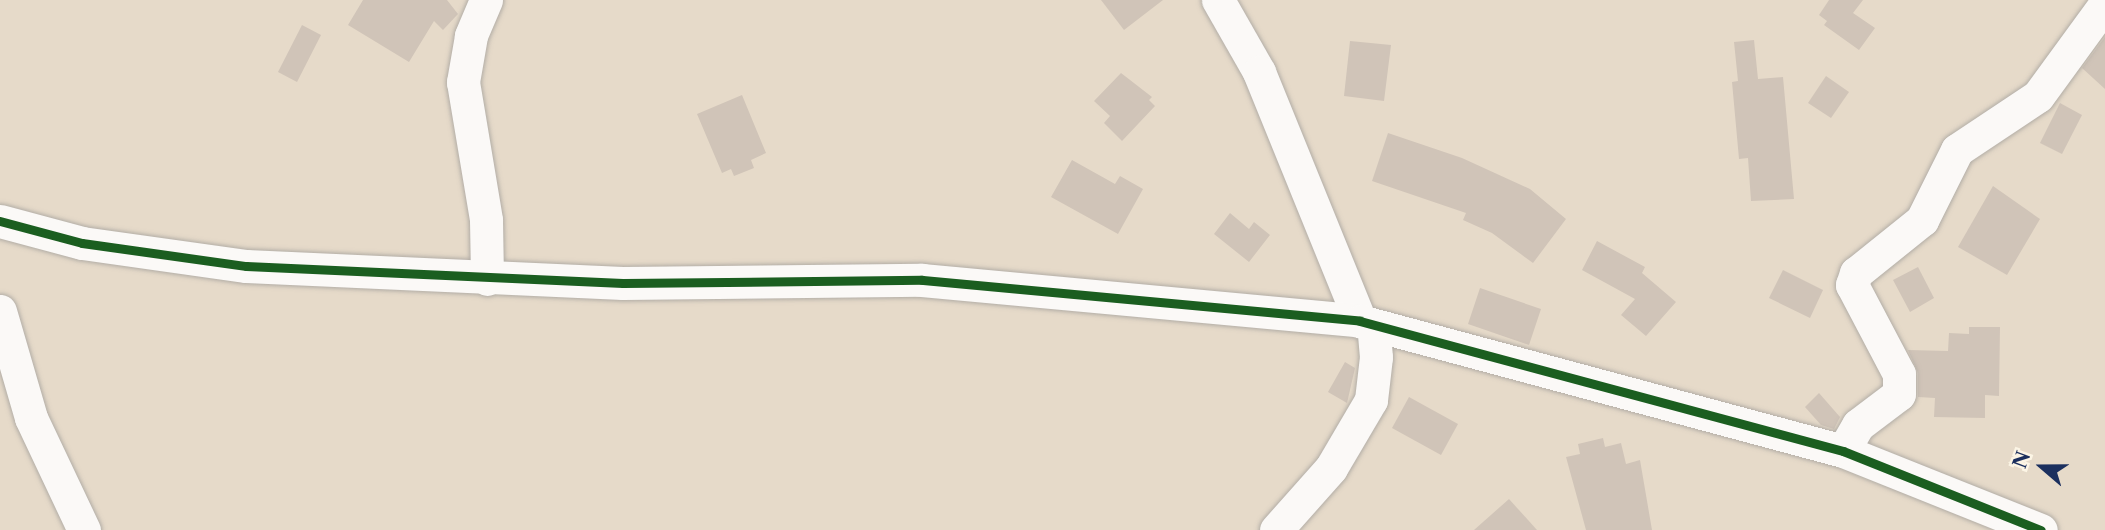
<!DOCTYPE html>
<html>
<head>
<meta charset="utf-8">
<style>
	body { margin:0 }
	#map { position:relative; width:2105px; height:530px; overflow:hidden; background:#e6dac9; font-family:"Libre Caslon Text",serif }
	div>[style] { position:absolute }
	.building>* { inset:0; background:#d0c4b8 }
	.roads { filter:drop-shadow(0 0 2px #b2ada6) drop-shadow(0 0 2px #b2ada6) }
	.minor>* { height:33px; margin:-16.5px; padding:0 16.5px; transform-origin:16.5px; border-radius:16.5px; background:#fbf9f7 }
	.cycleway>* { height:9px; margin:-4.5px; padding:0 4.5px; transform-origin:4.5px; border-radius:4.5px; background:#1b5e20 }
	span { translate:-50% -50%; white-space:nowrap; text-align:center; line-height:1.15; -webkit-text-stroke:7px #fcf5e5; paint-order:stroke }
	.north { position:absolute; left:2007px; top:432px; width:70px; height:70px; -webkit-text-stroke:5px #fcf5e5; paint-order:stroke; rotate:290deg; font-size:19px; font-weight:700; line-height:28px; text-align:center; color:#1b2f5e }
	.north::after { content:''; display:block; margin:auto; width:24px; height:32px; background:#1b2f5e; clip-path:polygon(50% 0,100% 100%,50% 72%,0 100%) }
</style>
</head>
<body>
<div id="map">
	<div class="building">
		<i style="clip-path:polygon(363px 0,447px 0,458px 14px,443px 30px,434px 21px,409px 62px,348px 25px)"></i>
		<i style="clip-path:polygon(1101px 0,1163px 0,1124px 30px)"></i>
		<i style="clip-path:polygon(1829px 0,1863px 0,1853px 13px,1875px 28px,1859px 50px,1824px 25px,1827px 21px,1819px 15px)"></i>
		<i style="clip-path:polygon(302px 25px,321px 35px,297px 82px,278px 72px)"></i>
		<i style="clip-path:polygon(2105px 37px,2105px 89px,2082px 68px)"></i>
		<i style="clip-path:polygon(1754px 40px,1758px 79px,1783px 77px,1794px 199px,1751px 201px,1748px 158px,1739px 159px,1732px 82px,1738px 81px,1734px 42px)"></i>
		<i style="clip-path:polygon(1350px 41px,1391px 45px,1384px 101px,1344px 96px)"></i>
		<i style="clip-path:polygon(1121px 73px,1152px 97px,1149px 100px,1155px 106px,1122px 141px,1104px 123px,1110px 116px,1094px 101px)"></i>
		<i style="clip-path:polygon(1826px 76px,1849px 92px,1831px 118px,1808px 103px)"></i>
		<i style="clip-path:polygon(742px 95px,766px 153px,751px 160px,754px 168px,734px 176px,731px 169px,722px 173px,697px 114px)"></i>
		<i style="clip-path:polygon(2060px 103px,2082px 115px,2062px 154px,2040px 143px)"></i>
		<i style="clip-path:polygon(1388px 133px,1462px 158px,1530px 189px,1566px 219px,1533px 263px,1492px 233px,1463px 220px,1466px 213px,1372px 181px)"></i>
		<i style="clip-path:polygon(1072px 160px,1115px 184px,1120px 176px,1143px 189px,1118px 234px,1051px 197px)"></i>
		<i style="clip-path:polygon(1993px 186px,2040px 219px,2007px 275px,1958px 247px)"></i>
		<i style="clip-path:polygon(1230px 213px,1249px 229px,1254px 222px,1270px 235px,1249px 262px,1214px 234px)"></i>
		<i style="clip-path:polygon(1597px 241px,1645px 267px,1642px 273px,1676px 302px,1646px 336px,1621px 315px,1635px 299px,1582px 270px)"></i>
		<i style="clip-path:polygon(1918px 267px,1934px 298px,1910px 312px,1893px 280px)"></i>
		<i style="clip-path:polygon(1783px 270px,1823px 290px,1810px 318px,1769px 298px)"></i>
		<i style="clip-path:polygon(1480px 288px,1541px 309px,1529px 345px,1468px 324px)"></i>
		<i style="clip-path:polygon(1969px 327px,2000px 327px,1999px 396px,1985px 395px,1985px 418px,1934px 417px,1935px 398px,1918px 397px,1918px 373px,1908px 350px,1948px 351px,1949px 333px,1969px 334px)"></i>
		<i style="clip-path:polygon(1345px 362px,1355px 368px,1347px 403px,1328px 392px)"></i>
		<i style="clip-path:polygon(1819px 393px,1840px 417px,1834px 429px,1821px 425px,1805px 407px)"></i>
		<i style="clip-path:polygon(1409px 397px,1458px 424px,1441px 455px,1392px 428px)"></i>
		<i style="clip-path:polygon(1603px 438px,1605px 447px,1621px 443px,1626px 464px,1640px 460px,1652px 530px,1586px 530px,1566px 457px,1580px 454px,1578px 444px)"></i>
		<i style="clip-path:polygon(1509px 499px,1537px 530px,1474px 530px)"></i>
	</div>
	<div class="roads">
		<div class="minor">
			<i style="left:486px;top:0;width:39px;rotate:113deg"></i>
			<i style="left:471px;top:36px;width:47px;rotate:99.9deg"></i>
			<i style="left:463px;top:82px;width:140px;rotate:80.5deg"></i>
			<i style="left:486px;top:220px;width:59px;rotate:89deg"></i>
			<i style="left:1218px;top:0;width:83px;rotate:60.3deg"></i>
			<i style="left:1259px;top:72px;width:269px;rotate:67.9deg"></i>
			<i style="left:0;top:221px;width:85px;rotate:15deg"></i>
			<i style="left:82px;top:243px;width:166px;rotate:8deg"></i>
			<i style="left:246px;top:266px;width:377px;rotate:2.6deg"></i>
			<i style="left:623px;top:283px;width:299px;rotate:-0.6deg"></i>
			<i style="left:922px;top:280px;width:440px;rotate:5.3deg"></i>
			<i style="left:1360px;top:321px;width:500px;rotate:15.06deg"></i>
			<i style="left:1843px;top:451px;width:213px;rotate:21.8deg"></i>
			<i style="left:0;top:311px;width:111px;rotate:73.8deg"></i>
			<i style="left:31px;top:418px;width:124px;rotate:64.7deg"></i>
			<i style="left:1843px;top:451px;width:30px;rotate:-60deg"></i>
			<i style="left:1858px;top:425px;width:51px;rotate:-37.1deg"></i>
			<i style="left:1899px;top:394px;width:20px;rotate:-90deg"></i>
			<i style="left:1899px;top:374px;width:101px;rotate:-117.8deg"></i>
			<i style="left:1852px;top:285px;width:13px;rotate:-72deg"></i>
			<i style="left:1856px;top:273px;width:85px;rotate:-38.8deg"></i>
			<i style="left:1922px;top:220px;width:78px;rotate:-63.4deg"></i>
			<i style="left:1957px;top:150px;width:97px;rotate:-33.7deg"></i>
			<i style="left:2038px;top:96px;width:114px;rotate:-53.9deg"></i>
			<i style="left:1276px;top:530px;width:83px;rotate:-48.4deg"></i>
			<i style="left:1331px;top:468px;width:79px;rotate:-59.5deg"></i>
			<i style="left:1371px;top:400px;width:43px;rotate:-83.4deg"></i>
			<i style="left:1376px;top:357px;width:32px;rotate:-95deg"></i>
		</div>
	</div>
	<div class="cycleway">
		<i style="left:0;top:221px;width:85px;rotate:15deg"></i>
		<i style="left:82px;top:243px;width:166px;rotate:8deg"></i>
		<i style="left:246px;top:266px;width:377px;rotate:2.6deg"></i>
		<i style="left:623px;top:283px;width:299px;rotate:-0.6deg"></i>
		<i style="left:922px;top:280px;width:440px;rotate:5.3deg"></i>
		<i style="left:1360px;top:321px;width:500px;rotate:15.06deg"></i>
		<i style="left:1843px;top:451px;width:213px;rotate:21.8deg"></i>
	</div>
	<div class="north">N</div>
</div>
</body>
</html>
